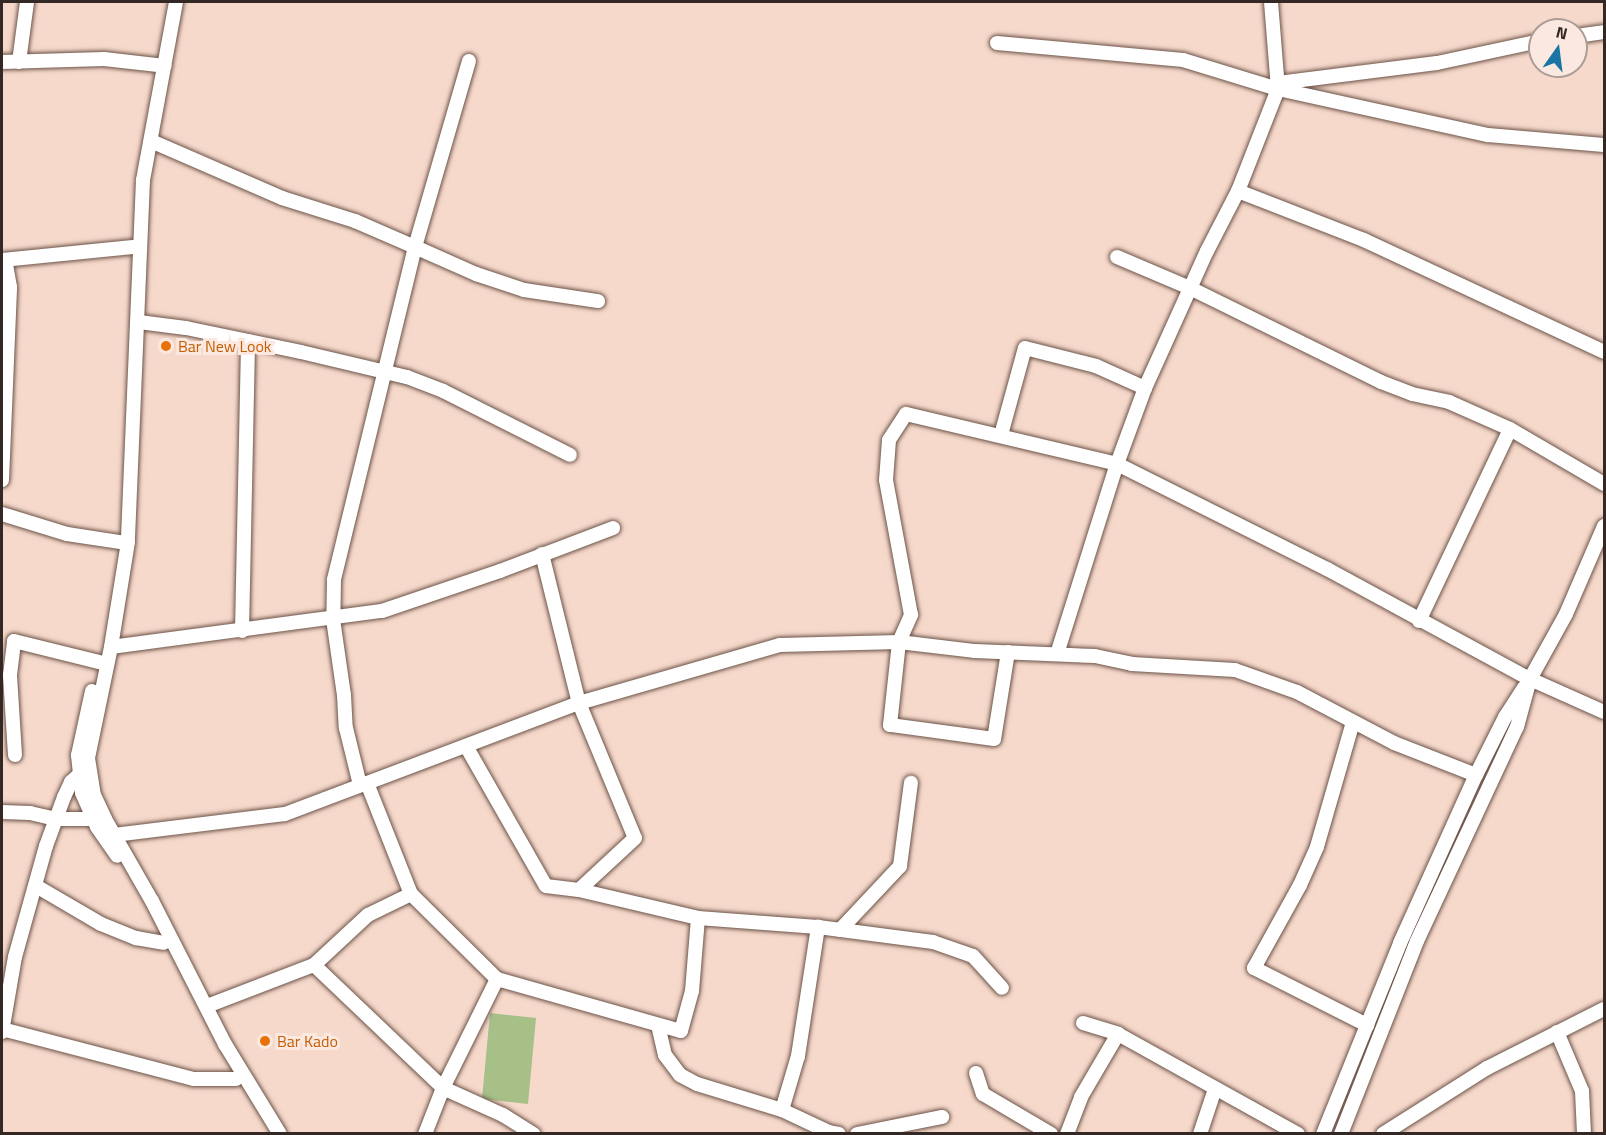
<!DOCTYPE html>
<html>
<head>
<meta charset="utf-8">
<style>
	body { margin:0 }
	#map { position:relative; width:1606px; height:1135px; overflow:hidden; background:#f6d9cb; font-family:"Titillium Web",sans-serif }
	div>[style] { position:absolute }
	.green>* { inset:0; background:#a6c088 }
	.roads { filter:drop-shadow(0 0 2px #6c5348) drop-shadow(0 0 2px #6c5348) }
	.minor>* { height:14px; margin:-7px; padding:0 7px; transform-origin:7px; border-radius:7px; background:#fff }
	.dots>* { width:16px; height:16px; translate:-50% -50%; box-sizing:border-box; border:3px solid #fbe9e1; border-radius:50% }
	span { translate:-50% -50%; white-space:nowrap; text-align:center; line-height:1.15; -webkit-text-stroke:6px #fbe9e1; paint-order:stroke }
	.food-label { font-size:16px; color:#c56008 }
	.left { translate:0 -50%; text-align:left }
	.frame { position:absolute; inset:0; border:3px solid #332823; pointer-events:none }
	.north { position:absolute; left:1528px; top:18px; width:60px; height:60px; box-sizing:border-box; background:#fbe9e1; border:2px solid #ab9c95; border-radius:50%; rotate:14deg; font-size:16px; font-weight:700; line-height:24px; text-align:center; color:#332823 }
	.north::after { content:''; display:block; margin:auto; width:21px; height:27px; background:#1976a4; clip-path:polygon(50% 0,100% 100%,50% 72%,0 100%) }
</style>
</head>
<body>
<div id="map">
	<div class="green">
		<i style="clip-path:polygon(490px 1013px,536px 1018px,528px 1104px,482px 1099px)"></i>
	</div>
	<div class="roads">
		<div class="minor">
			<i style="left:176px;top:2px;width:181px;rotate:100.5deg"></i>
			<i style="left:143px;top:180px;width:362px;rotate:92.4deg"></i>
			<i style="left:128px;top:542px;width:106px;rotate:99.2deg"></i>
			<i style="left:111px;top:647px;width:113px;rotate:101.7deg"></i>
			<i style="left:88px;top:758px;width:37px;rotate:81deg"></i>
			<i style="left:94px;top:795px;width:26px;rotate:65deg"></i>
			<i style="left:105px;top:819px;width:95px;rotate:60.2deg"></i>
			<i style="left:152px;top:901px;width:161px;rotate:63deg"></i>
			<i style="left:225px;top:1044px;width:105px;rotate:58.6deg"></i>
			<i style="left:1576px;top:36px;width:28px;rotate:-8deg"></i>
			<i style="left:997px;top:43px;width:187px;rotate:5.2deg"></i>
			<i style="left:1183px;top:60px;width:99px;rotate:17deg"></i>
			<i style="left:1278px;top:89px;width:215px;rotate:12.4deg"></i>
			<i style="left:1488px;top:135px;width:116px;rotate:4.9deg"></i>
			<i style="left:469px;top:61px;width:194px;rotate:106.2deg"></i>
			<i style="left:415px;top:247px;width:67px;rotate:23.9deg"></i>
			<i style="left:476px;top:274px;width:51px;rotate:18.4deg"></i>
			<i style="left:524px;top:290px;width:75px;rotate:8.5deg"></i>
			<i style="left:2px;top:62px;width:102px;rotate:-1.7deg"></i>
			<i style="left:104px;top:59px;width:61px;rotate:6.5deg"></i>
			<i style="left:19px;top:62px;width:61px;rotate:-82.4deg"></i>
			<i style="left:1278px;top:83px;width:160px;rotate:-7.2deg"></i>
			<i style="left:1437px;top:63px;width:105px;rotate:-12.1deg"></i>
			<i style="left:151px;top:141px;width:143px;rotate:23.5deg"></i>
			<i style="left:282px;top:198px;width:77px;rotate:17.5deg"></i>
			<i style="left:355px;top:221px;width:65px;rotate:23.4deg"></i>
			<i style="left:415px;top:247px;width:343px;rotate:103.7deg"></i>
			<i style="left:334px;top:580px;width:39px;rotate:91deg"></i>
			<i style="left:333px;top:619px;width:77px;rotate:81.8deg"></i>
			<i style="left:344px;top:695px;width:33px;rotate:87deg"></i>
			<i style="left:346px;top:728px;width:59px;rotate:76.2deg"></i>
			<i style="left:1238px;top:191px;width:135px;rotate:21.3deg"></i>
			<i style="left:1364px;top:240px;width:265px;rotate:25deg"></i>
			<i style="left:1117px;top:257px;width:79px;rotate:23deg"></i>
			<i style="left:1190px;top:288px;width:213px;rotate:26.2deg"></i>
			<i style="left:1381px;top:382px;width:33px;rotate:21deg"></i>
			<i style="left:1412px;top:394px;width:38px;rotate:12deg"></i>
			<i style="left:1449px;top:402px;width:67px;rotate:23.9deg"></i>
			<i style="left:1510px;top:429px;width:109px;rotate:30.3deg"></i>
			<i style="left:2px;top:260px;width:132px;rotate:-5.7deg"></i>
			<i style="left:139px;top:322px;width:47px;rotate:7.3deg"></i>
			<i style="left:186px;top:328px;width:117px;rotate:11.8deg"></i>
			<i style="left:301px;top:352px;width:109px;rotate:13.3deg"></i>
			<i style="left:407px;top:377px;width:39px;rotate:21deg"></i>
			<i style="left:443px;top:391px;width:142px;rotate:26.7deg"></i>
			<i style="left:1001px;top:435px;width:90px;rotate:-74.6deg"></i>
			<i style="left:1025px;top:348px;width:73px;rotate:14.2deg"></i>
			<i style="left:1096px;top:366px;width:54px;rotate:24.2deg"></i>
			<i style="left:2px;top:480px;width:193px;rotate:-87.6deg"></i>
			<i style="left:10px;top:287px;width:27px;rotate:-100deg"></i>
			<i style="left:2px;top:514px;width:68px;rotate:17.1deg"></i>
			<i style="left:67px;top:534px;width:54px;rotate:8.6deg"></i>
			<i style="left:542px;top:554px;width:154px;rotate:76.1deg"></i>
			<i style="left:579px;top:703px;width:146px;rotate:67.5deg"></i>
			<i style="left:635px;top:838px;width:76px;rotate:137.1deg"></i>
			<i style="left:1419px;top:621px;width:212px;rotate:-64.6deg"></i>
			<i style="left:242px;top:631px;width:290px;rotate:-88.8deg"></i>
			<i style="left:111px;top:647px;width:273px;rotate:-7.6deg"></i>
			<i style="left:382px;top:611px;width:125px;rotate:-18.7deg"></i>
			<i style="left:500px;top:571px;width:121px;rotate:-20.8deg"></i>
			<i style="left:1008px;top:652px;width:88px;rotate:99.1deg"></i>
			<i style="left:994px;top:739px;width:105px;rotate:-172.3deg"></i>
			<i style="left:890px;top:725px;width:83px;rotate:-83.8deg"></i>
			<i style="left:899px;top:642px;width:30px;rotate:-66deg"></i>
			<i style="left:911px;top:615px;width:137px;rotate:-100.5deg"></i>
			<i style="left:886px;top:480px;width:40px;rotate:-85.7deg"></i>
			<i style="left:889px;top:440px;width:31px;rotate:-57deg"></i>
			<i style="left:906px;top:414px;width:217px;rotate:13.3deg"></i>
			<i style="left:1117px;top:464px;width:235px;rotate:26.6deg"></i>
			<i style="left:1327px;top:569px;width:231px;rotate:28.5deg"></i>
			<i style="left:1530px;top:679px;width:81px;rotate:24deg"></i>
			<i style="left:1057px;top:654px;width:199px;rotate:-72.5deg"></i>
			<i style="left:1117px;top:464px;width:81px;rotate:-69.8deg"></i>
			<i style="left:1145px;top:388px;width:150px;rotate:-65.7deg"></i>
			<i style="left:1207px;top:251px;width:68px;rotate:-62.7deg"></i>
			<i style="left:1238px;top:191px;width:110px;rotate:-68.6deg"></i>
			<i style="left:1278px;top:89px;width:87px;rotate:-94.6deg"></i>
			<i style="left:92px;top:691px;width:66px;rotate:102.3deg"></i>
			<i style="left:78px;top:755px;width:38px;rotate:84deg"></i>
			<i style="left:82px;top:793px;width:37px;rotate:66deg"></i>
			<i style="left:97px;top:827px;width:35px;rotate:55deg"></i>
			<i style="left:1353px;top:722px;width:130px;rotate:106.1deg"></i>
			<i style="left:1317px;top:847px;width:42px;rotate:114.1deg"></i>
			<i style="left:1300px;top:885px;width:95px;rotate:119deg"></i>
			<i style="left:1254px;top:968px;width:127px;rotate:26.8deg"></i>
			<i style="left:466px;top:746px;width:161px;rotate:60.3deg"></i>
			<i style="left:546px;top:886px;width:33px;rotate:7deg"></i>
			<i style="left:579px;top:890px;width:122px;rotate:13.2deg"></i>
			<i style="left:698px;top:918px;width:120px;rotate:4.3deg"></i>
			<i style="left:818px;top:927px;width:116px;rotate:7.4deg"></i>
			<i style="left:933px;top:942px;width:42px;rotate:19.3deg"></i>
			<i style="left:973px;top:956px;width:43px;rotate:47.8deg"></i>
			<i style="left:15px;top:755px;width:80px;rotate:-93.6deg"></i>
			<i style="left:10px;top:675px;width:34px;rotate:-83deg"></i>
			<i style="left:14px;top:641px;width:88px;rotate:13.9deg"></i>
			<i style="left:367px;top:783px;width:119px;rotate:68.4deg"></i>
			<i style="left:411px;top:894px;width:121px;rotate:44.7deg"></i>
			<i style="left:497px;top:979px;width:191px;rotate:15.8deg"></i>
			<i style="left:681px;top:1031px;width:41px;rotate:-74.6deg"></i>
			<i style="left:692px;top:991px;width:73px;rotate:-85.3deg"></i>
			<i style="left:2px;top:812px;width:28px;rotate:2deg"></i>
			<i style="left:30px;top:813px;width:26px;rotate:13deg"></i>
			<i style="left:55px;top:819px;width:45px"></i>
			<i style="left:114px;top:835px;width:172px;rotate:-7deg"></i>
			<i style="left:285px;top:814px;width:314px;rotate:-20.7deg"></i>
			<i style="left:579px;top:703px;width:209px;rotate:-16.1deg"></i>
			<i style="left:780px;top:645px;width:119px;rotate:-1.4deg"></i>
			<i style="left:899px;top:642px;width:77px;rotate:6.8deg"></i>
			<i style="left:975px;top:651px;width:120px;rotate:2.4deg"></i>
			<i style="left:1095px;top:656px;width:38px;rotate:12deg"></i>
			<i style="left:1132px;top:664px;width:103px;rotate:3.3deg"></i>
			<i style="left:1235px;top:670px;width:66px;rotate:19.5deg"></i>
			<i style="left:1297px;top:692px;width:110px;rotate:27.7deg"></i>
			<i style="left:1394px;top:743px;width:88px;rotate:21.3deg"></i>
			<i style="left:36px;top:886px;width:75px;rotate:30.3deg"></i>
			<i style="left:101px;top:924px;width:38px;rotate:22deg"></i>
			<i style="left:136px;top:938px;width:28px;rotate:10deg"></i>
			<i style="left:840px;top:930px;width:88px;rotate:-46.8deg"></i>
			<i style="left:900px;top:866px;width:84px;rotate:-82.5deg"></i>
			<i style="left:314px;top:965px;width:178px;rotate:43.6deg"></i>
			<i style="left:443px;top:1088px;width:66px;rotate:24.2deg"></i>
			<i style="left:503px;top:1115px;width:36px;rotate:32deg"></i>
			<i style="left:207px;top:1006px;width:115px;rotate:-21deg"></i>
			<i style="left:314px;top:965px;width:74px;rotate:-42.8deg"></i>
			<i style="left:368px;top:915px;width:48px;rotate:-26deg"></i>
			<i style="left:1083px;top:1023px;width:37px;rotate:17deg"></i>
			<i style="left:1118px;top:1034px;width:206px;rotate:29.1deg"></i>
			<i style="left:658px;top:1025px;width:31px;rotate:77deg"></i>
			<i style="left:665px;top:1055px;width:25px;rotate:53deg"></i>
			<i style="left:680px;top:1075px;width:19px;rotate:28deg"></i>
			<i style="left:697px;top:1084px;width:89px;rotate:17deg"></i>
			<i style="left:782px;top:1110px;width:52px;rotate:25.1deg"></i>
			<i style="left:829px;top:1132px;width:10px;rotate:11deg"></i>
			<i style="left:2px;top:1029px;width:198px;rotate:14.6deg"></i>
			<i style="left:194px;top:1079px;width:42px"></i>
			<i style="left:2px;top:1032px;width:76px;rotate:-80.2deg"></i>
			<i style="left:15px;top:957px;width:115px;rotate:-74.4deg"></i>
			<i style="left:46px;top:846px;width:52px;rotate:-69.8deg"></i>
			<i style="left:64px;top:797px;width:17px;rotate:-65deg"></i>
			<i style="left:71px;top:782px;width:12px;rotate:-42deg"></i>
			<i style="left:1557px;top:1032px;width:64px;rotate:67deg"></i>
			<i style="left:1582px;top:1091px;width:43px;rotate:87.3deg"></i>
			<i style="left:976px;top:1073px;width:22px;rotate:72deg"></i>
			<i style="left:983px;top:1094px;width:79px;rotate:30.5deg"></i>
			<i style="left:782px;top:1110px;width:56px;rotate:-73.5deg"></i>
			<i style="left:798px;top:1056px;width:131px;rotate:-81.2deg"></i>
			<i style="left:425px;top:1134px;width:49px;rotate:-68.6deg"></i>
			<i style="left:443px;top:1088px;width:122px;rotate:-63.6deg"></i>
			<i style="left:857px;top:1134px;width:87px;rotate:-11.3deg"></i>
			<i style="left:1067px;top:1134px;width:40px;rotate:-69deg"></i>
			<i style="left:1081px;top:1097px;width:73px;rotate:-59.6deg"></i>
			<i style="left:1200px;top:1134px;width:47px;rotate:-71.6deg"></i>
			<i style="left:1323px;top:1134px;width:206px;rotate:-68deg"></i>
			<i style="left:1400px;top:943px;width:184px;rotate:-65.7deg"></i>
			<i style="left:1476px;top:775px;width:65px;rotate:-63.4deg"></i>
			<i style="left:1505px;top:717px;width:35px;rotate:-57deg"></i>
			<i style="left:1341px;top:1134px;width:207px;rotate:-68.5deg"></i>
			<i style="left:1417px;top:941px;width:236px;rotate:-65deg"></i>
			<i style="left:1517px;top:727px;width:50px;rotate:-74.8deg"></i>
			<i style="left:1530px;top:679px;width:74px;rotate:-61deg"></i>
			<i style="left:1566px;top:614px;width:96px;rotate:-66.6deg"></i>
			<i style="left:1383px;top:1134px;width:123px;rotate:-32.4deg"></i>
			<i style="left:1487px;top:1068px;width:131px;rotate:-26.8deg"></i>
		</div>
	</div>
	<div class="dots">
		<i style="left:166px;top:346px;background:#e8710a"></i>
		<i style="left:265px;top:1041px;background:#e8710a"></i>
	</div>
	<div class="food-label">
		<span class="left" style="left:178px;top:346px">Bar New Look</span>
		<span class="left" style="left:277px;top:1041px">Bar Kado</span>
	</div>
	<div class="frame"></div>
	<div class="north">N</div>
</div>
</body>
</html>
